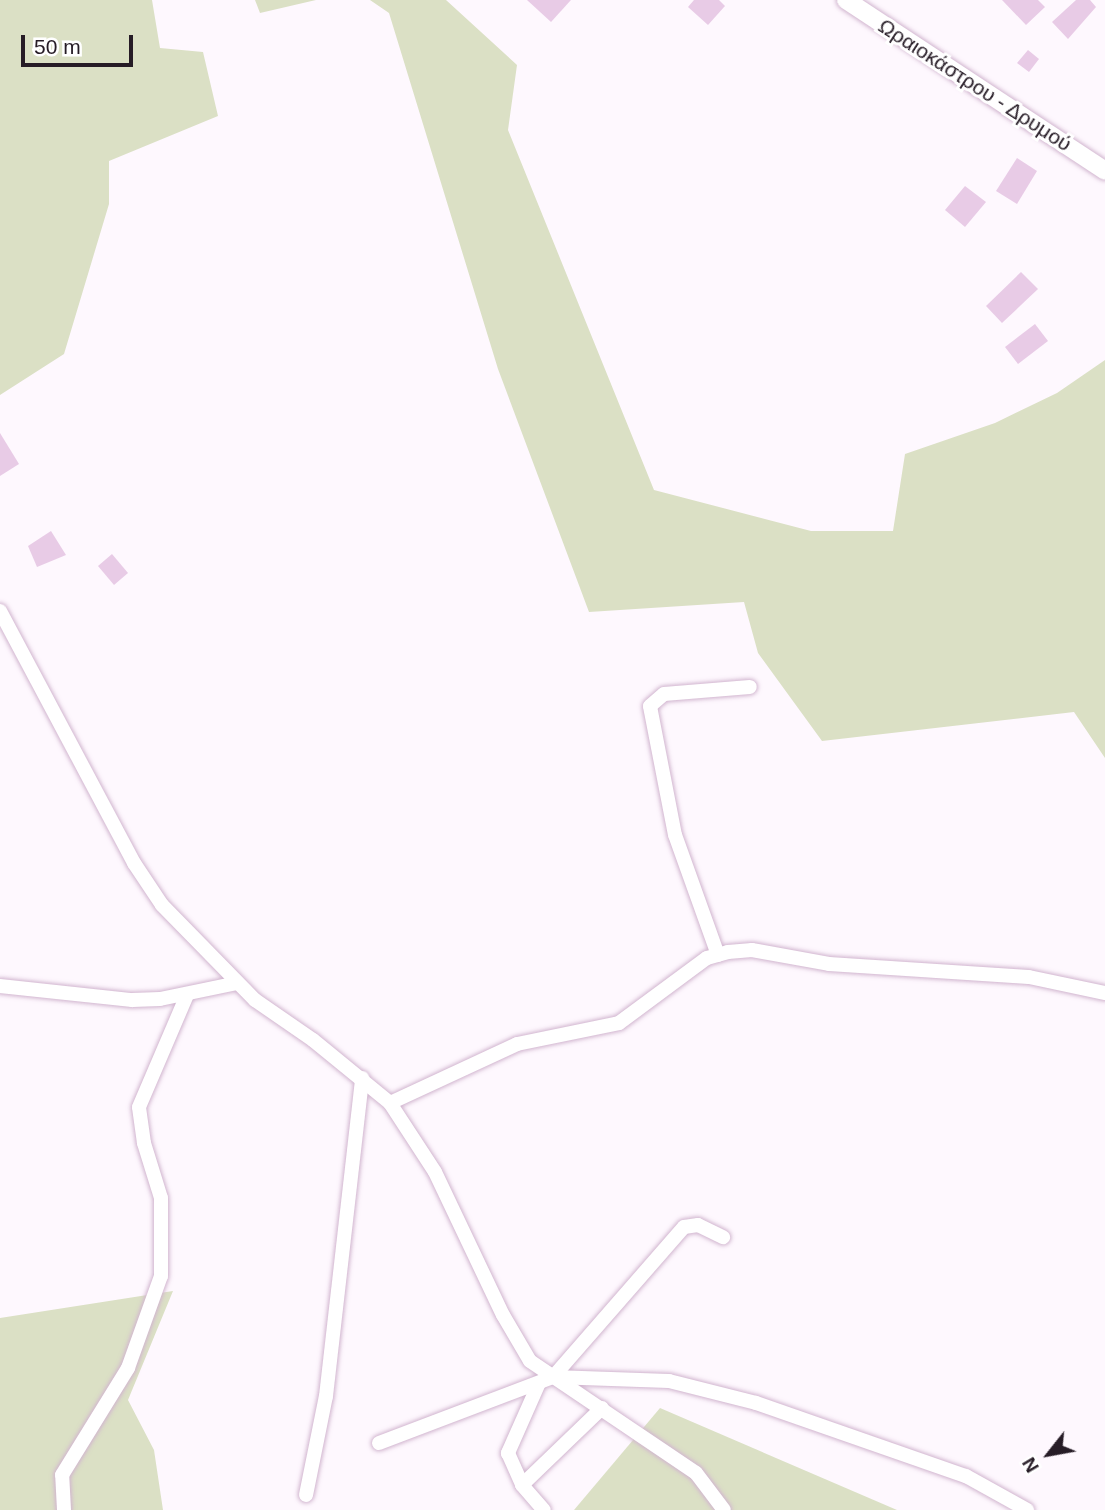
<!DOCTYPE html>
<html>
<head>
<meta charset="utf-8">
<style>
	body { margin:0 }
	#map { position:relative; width:1105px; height:1510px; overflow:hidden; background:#fef8fe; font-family:Arial,sans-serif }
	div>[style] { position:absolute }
	.green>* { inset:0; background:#dbe0c5 }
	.building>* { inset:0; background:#e8cbe6 }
	.roads { filter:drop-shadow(0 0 2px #d1b5cf) drop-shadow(0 0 2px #d1b5cf) }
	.minor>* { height:14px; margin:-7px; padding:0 7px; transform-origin:7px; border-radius:7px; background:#fff }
	.major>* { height:18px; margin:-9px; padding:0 9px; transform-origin:9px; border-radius:9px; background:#fff }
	span { translate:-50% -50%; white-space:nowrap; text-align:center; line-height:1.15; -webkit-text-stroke:6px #fff; paint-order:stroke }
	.street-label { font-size:21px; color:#261c26 }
	.north { position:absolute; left:1014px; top:1419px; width:70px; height:70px; -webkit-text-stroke:5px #fff; paint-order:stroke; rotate:239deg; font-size:19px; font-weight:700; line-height:28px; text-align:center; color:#261c26 }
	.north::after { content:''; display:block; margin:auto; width:24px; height:32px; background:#261c26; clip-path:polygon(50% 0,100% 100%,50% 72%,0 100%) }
	.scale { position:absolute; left:21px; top:35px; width:112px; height:32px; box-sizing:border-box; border:4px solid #261c26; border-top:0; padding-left:9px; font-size:21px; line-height:24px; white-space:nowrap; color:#261c26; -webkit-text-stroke:5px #fff; paint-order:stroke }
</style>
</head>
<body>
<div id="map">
	<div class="green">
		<i style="clip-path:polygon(0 0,152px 0,160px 48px,203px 52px,218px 116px,109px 161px,109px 204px,64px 354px,0 395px)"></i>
		<i style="clip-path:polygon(255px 0,316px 0,260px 13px)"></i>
		<i style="clip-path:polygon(370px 0,446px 0,517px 65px,508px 130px,654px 490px,811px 531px,893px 531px,905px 454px,995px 423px,1057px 393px,1105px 360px,1105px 758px,1074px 712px,822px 741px,758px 653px,744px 602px,589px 612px,498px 369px,389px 13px)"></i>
		<i style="clip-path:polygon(173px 1291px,128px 1400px,154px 1450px,163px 1510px,0 1510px,0 1318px)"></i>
		<i style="clip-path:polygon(660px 1408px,897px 1510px,574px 1510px)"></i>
	</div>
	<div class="building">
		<i style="clip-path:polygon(527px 0,571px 0,551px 22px)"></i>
		<i style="clip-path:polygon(694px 0,719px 0,725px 6px,708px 25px,688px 7px)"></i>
		<i style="clip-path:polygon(1002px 0,1038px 0,1045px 7px,1026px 25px)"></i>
		<i style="clip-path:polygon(1076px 0,1090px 0,1096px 7px,1068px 39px,1052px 22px)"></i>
		<i style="clip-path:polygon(1028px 50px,1039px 59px,1029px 72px,1017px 63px)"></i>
		<i style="clip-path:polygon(1017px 158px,1037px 171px,1017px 204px,996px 191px)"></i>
		<i style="clip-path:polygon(965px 186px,986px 202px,965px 227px,945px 210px)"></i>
		<i style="clip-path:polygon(1021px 272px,1038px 289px,1002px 323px,986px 306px)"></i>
		<i style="clip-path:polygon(1035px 324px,1048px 341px,1018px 364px,1005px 347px)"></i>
		<i style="clip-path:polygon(0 433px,19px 464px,0 476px)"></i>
		<i style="clip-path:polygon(51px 531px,66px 555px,37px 567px,28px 546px)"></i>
		<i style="clip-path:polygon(112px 554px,128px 573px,114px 585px,98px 566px)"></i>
	</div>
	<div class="roads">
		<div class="minor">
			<i style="left:0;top:611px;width:285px;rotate:62deg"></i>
			<i style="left:134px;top:863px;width:50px;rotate:56.3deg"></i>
			<i style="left:162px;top:905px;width:133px;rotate:45.6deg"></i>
			<i style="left:255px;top:1000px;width:70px;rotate:34.6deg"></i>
			<i style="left:313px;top:1040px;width:99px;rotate:39.3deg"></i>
			<i style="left:390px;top:1103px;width:82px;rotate:56.9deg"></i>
			<i style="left:435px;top:1172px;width:158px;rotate:64.6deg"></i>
			<i style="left:503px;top:1315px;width:53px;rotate:59.6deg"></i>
			<i style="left:530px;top:1361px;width:200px;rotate:34deg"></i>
			<i style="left:696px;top:1473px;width:46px;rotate:52.9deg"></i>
			<i style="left:718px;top:955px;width:127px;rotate:-109.7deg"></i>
			<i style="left:675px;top:835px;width:131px;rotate:-101deg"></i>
			<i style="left:650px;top:706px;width:18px;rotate:-41deg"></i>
			<i style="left:664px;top:694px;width:86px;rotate:-4.7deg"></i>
			<i style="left:0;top:986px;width:133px;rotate:6.1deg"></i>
			<i style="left:132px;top:1000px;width:28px;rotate:-2deg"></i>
			<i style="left:160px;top:999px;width:79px;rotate:-11.7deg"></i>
			<i style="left:390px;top:1103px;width:140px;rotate:-24.9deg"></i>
			<i style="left:517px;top:1044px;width:104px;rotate:-11.6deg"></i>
			<i style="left:619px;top:1023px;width:109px;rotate:-36.5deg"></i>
			<i style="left:707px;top:958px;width:22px;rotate:-16deg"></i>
			<i style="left:728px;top:952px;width:24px;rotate:-5deg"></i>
			<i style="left:752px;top:950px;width:78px;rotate:10.3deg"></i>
			<i style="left:829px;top:964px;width:200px;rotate:3.7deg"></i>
			<i style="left:1029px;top:977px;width:78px;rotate:11.9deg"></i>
			<i style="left:553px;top:1377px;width:199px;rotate:-48.9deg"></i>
			<i style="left:684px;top:1227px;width:14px;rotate:-8deg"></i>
			<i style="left:698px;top:1225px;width:28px;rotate:26deg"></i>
			<i style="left:539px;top:1383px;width:77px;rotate:113.9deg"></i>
			<i style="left:508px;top:1453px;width:35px;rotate:66deg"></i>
			<i style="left:522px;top:1485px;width:33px;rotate:49deg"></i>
			<i style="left:379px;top:1443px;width:186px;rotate:-20.8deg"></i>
			<i style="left:553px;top:1377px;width:116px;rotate:2deg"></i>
			<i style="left:669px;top:1381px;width:90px;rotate:14.2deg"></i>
			<i style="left:756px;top:1403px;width:222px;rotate:19.2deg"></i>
			<i style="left:966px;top:1476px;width:70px;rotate:29.1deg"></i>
			<i style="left:522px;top:1485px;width:111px;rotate:-43.9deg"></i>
			<i style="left:306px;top:1495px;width:101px;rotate:-78.6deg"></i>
			<i style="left:326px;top:1396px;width:320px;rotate:-83.5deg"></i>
			<i style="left:64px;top:1510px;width:35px;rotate:-93deg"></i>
			<i style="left:62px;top:1475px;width:126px;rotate:-58.3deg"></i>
			<i style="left:128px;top:1368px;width:98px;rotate:-70.3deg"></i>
			<i style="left:161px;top:1276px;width:78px;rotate:-90deg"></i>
			<i style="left:161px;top:1198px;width:58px;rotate:-107.2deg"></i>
			<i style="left:144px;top:1143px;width:36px;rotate:-98deg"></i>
			<i style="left:139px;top:1107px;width:122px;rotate:-66.8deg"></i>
		</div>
		<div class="major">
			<i style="left:846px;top:0;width:310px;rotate:33.4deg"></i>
		</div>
	</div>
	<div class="street-label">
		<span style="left:975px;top:85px;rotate:33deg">Ωραιοκάστρου - Δρυμού</span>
	</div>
	<div class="north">N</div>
	<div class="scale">50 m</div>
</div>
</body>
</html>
